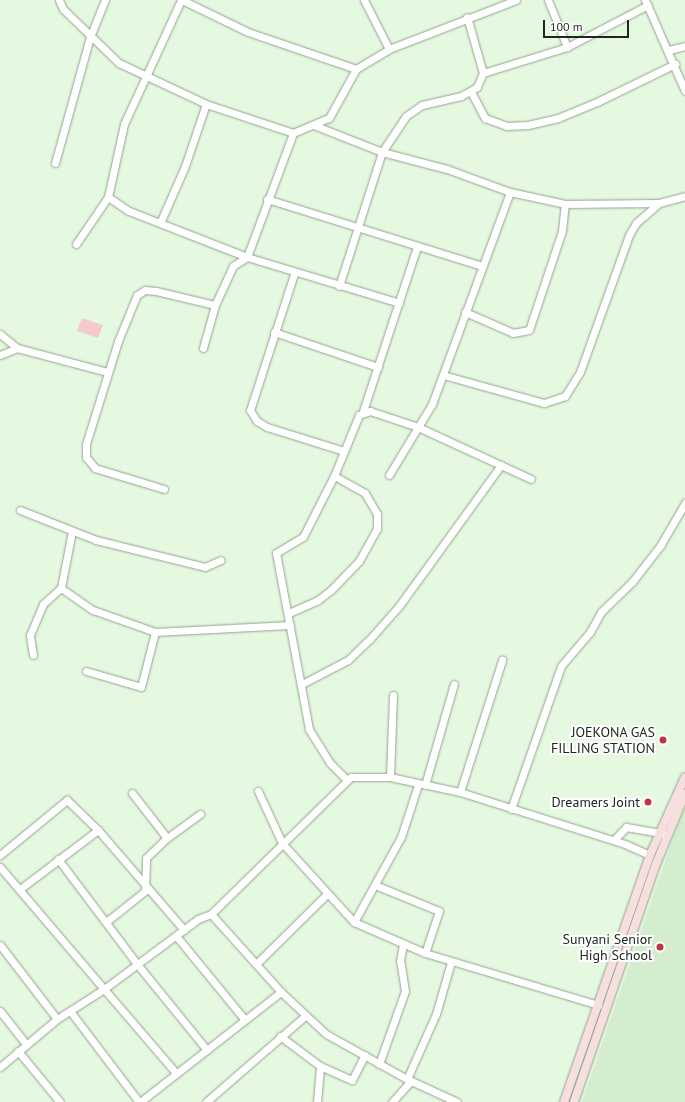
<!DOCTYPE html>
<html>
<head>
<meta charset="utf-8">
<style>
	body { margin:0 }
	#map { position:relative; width:685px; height:1102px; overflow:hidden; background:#e5f8e0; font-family:"PT Sans",sans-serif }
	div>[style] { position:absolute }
	.built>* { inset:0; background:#d4edce }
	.green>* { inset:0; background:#f4cbcb }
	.roads { filter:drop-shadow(0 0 1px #92a48d) drop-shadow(0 0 1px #92a48d) }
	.minor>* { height:7px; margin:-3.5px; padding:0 3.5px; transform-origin:3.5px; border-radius:3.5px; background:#fff }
	.major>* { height:8px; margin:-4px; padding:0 4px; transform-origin:4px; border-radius:4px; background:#f8dfdf }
	.dots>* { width:11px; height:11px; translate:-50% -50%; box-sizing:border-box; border:2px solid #fff; border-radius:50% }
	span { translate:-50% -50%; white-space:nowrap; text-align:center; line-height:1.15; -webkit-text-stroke:4px #fff; paint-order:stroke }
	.poi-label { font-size:14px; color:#20271e }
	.right { translate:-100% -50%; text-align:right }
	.scale { position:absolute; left:543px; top:20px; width:86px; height:18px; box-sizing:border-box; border:2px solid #20271e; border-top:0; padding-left:5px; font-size:12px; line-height:14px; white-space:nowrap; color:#20271e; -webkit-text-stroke:3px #fff; paint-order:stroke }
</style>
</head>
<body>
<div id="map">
	<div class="built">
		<i style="clip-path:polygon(685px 806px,685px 1102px,582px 1102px,681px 815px)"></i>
	</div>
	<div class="green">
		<i style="clip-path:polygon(82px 318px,103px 325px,98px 338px,77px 331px)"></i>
	</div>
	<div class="roads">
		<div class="minor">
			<i style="left:59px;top:0;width:10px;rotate:66deg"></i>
			<i style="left:63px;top:9px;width:78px;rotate:44deg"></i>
			<i style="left:119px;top:63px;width:96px;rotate:25.2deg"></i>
			<i style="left:206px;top:104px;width:92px;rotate:18.4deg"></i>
			<i style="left:182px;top:0;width:73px;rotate:25.9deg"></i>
			<i style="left:248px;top:32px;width:114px;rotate:18.9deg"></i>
			<i style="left:364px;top:0;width:55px;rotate:63deg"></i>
			<i style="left:548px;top:0;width:51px;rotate:68deg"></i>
			<i style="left:645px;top:0;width:99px;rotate:66.3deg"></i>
			<i style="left:669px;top:50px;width:16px;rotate:-14deg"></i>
			<i style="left:483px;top:73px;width:88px;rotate:-17.2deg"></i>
			<i style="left:567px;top:47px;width:91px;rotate:-27.4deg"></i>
			<i style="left:471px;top:92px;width:30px;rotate:62deg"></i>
			<i style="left:485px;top:118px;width:23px;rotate:20deg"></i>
			<i style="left:507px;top:126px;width:21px;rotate:-3deg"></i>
			<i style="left:528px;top:125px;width:31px;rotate:-13deg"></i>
			<i style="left:558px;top:118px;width:44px;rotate:-22.5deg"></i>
			<i style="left:599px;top:101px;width:85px;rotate:-26deg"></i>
			<i style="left:316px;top:126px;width:71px;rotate:21.5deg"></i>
			<i style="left:382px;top:152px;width:67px;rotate:14.7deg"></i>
			<i style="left:447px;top:169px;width:67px;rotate:20.1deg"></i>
			<i style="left:510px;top:192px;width:56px;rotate:12.3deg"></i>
			<i style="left:565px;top:204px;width:94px;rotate:-0.6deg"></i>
			<i style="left:659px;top:203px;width:27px;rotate:-15deg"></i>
			<i style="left:55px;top:163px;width:131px;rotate:-74.5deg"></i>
			<i style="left:90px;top:37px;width:40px;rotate:-68deg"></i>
			<i style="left:108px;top:197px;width:25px;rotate:34deg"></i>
			<i style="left:129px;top:211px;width:127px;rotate:21.3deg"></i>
			<i style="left:247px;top:257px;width:159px;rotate:16.8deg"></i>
			<i style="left:267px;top:199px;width:225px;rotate:17.3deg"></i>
			<i style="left:160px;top:223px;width:62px;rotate:-66.3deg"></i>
			<i style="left:185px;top:166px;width:65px;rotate:-71.3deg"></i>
			<i style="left:76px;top:244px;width:57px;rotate:-55.8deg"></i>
			<i style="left:108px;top:197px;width:75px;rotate:-77.6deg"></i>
			<i style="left:124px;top:124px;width:136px;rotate:-65.3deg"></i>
			<i style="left:247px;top:257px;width:132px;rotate:-69.6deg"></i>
			<i style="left:293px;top:133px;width:39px;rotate:-23deg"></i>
			<i style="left:329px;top:118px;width:56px;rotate:-61.1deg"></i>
			<i style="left:356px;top:69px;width:39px;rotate:-31deg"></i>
			<i style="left:389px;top:49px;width:136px;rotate:-21.1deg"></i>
			<i style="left:294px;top:274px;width:143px;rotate:107.9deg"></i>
			<i style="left:250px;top:410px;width:13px;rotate:58deg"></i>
			<i style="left:257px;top:421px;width:12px;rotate:31deg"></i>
			<i style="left:267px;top:427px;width:81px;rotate:17.3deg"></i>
			<i style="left:339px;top:286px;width:141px;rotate:-72.2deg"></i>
			<i style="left:382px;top:152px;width:43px;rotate:-56.3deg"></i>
			<i style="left:406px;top:116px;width:19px;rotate:-35deg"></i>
			<i style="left:422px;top:105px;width:40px;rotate:-13deg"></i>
			<i style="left:461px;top:96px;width:18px;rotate:-29deg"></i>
			<i style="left:477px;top:87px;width:15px;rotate:-67deg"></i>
			<i style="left:483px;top:73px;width:58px;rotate:-105.9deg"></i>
			<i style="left:465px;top:312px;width:52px;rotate:23.6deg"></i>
			<i style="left:513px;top:333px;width:16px;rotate:-11deg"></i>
			<i style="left:529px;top:330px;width:104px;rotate:-71.6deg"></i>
			<i style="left:562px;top:231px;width:27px;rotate:-84deg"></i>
			<i style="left:274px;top:332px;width:110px;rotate:18.6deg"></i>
			<i style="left:0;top:334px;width:22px;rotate:39deg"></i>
			<i style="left:17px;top:348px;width:93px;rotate:14.9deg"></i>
			<i style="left:203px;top:348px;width:45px;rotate:-74.4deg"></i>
			<i style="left:215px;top:305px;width:43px;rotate:-65.2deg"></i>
			<i style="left:233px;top:266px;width:17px;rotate:-33deg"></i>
			<i style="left:0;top:355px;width:18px;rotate:-22deg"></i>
			<i style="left:443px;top:375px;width:105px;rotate:15.5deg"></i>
			<i style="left:544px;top:403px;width:22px;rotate:-18deg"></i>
			<i style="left:565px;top:396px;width:28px;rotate:-58deg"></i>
			<i style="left:580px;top:372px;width:145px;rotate:-70.3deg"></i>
			<i style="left:629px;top:235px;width:14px;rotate:-60deg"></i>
			<i style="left:636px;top:223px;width:30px;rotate:-41deg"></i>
			<i style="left:363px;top:411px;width:173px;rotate:-71.8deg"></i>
			<i style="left:389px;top:475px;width:83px;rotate:-58.8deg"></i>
			<i style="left:432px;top:404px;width:226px;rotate:-69.8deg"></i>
			<i style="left:164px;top:489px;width:72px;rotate:-163.1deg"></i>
			<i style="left:95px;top:468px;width:14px;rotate:-129deg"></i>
			<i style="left:86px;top:457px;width:13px;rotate:-90deg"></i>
			<i style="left:86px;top:444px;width:108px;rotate:-72.7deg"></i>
			<i style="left:118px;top:341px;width:50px;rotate:-67.6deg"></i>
			<i style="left:137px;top:295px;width:9px;rotate:-32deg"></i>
			<i style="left:145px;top:290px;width:11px;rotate:5deg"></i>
			<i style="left:156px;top:291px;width:61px;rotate:13.3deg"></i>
			<i style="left:20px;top:510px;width:82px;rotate:21.5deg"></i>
			<i style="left:96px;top:540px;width:112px;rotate:13.9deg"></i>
			<i style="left:205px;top:567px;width:17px;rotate:-24deg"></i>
			<i style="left:61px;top:588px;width:39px;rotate:35deg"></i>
			<i style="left:93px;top:610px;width:66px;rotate:19.5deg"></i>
			<i style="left:155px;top:632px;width:135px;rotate:-3deg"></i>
			<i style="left:289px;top:613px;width:32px;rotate:-24deg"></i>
			<i style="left:318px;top:600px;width:16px;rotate:-38deg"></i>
			<i style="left:331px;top:590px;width:40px;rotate:-46deg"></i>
			<i style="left:359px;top:561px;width:37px;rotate:-61deg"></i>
			<i style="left:377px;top:529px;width:15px;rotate:-90deg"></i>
			<i style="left:377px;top:514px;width:24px;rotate:-120deg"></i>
			<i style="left:365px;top:493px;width:35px;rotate:-151deg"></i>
			<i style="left:33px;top:655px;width:20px;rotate:-99deg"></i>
			<i style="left:30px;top:635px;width:34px;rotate:-67deg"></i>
			<i style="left:43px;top:604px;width:24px;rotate:-42deg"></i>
			<i style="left:61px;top:588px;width:58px;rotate:-79.1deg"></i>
			<i style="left:86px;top:671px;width:57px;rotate:16.2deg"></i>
			<i style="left:141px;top:687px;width:57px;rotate:-75.7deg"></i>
			<i style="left:302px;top:684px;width:52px;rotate:-27.6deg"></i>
			<i style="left:348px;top:660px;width:29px;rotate:-44deg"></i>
			<i style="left:369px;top:640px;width:45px;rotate:-48.6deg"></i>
			<i style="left:399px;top:606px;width:174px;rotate:-54.1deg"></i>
			<i style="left:390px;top:777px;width:82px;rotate:-87.9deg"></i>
			<i style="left:346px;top:779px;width:23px;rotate:-135deg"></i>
			<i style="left:330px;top:763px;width:40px;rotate:-122deg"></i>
			<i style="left:309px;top:729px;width:179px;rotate:-100.6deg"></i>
			<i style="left:276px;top:553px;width:31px;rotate:-31deg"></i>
			<i style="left:303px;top:537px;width:68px;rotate:-63.1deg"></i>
			<i style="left:334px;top:476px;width:66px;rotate:-67.7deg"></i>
			<i style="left:359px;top:415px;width:12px;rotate:-20deg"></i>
			<i style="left:370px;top:411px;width:51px;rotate:18.4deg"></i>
			<i style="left:418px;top:427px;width:124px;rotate:24.7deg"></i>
			<i style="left:425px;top:785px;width:105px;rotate:-74deg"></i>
			<i style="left:258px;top:791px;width:57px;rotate:65.2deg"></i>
			<i style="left:282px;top:843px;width:107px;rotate:47.7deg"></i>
			<i style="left:354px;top:922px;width:77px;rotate:23.6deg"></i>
			<i style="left:425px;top:953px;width:181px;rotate:16.7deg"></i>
			<i style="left:460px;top:792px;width:139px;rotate:-72.3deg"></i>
			<i style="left:132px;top:793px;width:57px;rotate:52.1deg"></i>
			<i style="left:511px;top:809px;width:151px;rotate:-70.7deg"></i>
			<i style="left:561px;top:666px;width:45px;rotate:-49.5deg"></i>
			<i style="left:590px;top:632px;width:23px;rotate:-61deg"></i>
			<i style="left:601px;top:612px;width:43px;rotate:-44.1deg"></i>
			<i style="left:632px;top:582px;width:46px;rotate:-52.1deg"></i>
			<i style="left:660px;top:546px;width:50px;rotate:-59.8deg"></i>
			<i style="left:614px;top:840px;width:18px;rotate:-47deg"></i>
			<i style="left:626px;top:827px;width:39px;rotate:10deg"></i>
			<i style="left:0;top:855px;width:87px;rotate:-39.4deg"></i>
			<i style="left:67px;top:800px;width:43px;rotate:44.1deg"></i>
			<i style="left:58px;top:859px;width:131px;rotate:53deg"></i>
			<i style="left:137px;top:964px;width:111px;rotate:50.9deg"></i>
			<i style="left:0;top:867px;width:160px;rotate:49.6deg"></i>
			<i style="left:104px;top:989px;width:56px;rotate:147.4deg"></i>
			<i style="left:57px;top:1019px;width:75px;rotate:139.9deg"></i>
			<i style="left:375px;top:885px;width:69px;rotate:22.1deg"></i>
			<i style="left:439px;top:911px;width:44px;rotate:108.4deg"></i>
			<i style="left:20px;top:889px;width:98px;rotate:-37.1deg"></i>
			<i style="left:98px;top:830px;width:132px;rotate:49.3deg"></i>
			<i style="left:106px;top:922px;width:50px;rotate:-38.5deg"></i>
			<i style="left:145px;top:891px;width:33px;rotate:-88deg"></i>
			<i style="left:146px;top:858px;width:29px;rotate:-44deg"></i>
			<i style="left:167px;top:838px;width:41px;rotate:-36deg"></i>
			<i style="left:354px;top:922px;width:97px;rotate:-61.1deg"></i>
			<i style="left:401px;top:837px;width:55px;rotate:-71.9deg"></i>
			<i style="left:177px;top:937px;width:107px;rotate:50.7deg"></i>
			<i style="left:0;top:945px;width:93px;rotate:52.4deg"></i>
			<i style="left:256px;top:964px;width:100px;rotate:-44.6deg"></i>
			<i style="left:281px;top:992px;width:62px;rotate:43deg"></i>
			<i style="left:326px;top:1034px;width:93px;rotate:29.1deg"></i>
			<i style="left:407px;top:1079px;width:55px;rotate:24.7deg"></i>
			<i style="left:0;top:1011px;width:42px;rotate:51.8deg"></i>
			<i style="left:70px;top:1011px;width:114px;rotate:52.8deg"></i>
			<i style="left:280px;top:1036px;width:50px;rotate:36.9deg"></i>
			<i style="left:320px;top:1066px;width:35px;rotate:24deg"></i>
			<i style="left:352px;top:1080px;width:28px;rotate:-63deg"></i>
			<i style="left:18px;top:1051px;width:66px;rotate:50.5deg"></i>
			<i style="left:379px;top:1064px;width:77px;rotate:-70.4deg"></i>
			<i style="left:405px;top:991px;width:30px;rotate:-99deg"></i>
			<i style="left:400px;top:961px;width:17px;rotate:-80deg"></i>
			<i style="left:176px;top:1073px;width:111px;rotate:-130.6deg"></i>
			<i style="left:104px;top:989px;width:117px;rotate:-36.7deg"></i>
			<i style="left:198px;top:919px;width:14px;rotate:-21deg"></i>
			<i style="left:407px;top:1079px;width:71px;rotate:-66deg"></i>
			<i style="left:436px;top:1014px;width:54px;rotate:-73.9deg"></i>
			<i style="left:140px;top:1102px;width:179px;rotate:-38deg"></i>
			<i style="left:281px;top:992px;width:105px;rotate:-131.9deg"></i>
			<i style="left:211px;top:914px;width:196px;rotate:-44.4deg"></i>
			<i style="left:351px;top:777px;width:39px"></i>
			<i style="left:390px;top:777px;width:72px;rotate:12.1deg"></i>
			<i style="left:460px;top:792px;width:173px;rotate:17.5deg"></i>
			<i style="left:625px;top:844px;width:27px;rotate:24deg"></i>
			<i style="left:206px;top:1102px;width:131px;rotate:-41deg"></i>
			<i style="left:317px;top:1102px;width:36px;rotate:-85deg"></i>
			<i style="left:392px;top:1102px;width:28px;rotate:-48deg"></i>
		</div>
		<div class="major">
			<i style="left:564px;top:1102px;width:262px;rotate:-70.8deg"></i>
			<i style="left:650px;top:855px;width:85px;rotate:-65.8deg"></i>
			<i style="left:574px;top:1102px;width:252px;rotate:-71deg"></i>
			<i style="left:656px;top:864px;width:76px;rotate:-67.5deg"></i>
		</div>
	</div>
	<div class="dots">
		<i style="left:663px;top:740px;background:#c33248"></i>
		<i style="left:648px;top:802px;background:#c33248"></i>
		<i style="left:660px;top:947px;background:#c33248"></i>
	</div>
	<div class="poi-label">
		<span class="right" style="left:655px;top:740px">JOEKONA GAS<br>FILLING STATION</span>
		<span class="right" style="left:640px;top:802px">Dreamers Joint</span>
		<span class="right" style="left:652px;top:947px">Sunyani Senior<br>High School</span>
	</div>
	<div class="scale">100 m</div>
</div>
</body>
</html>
